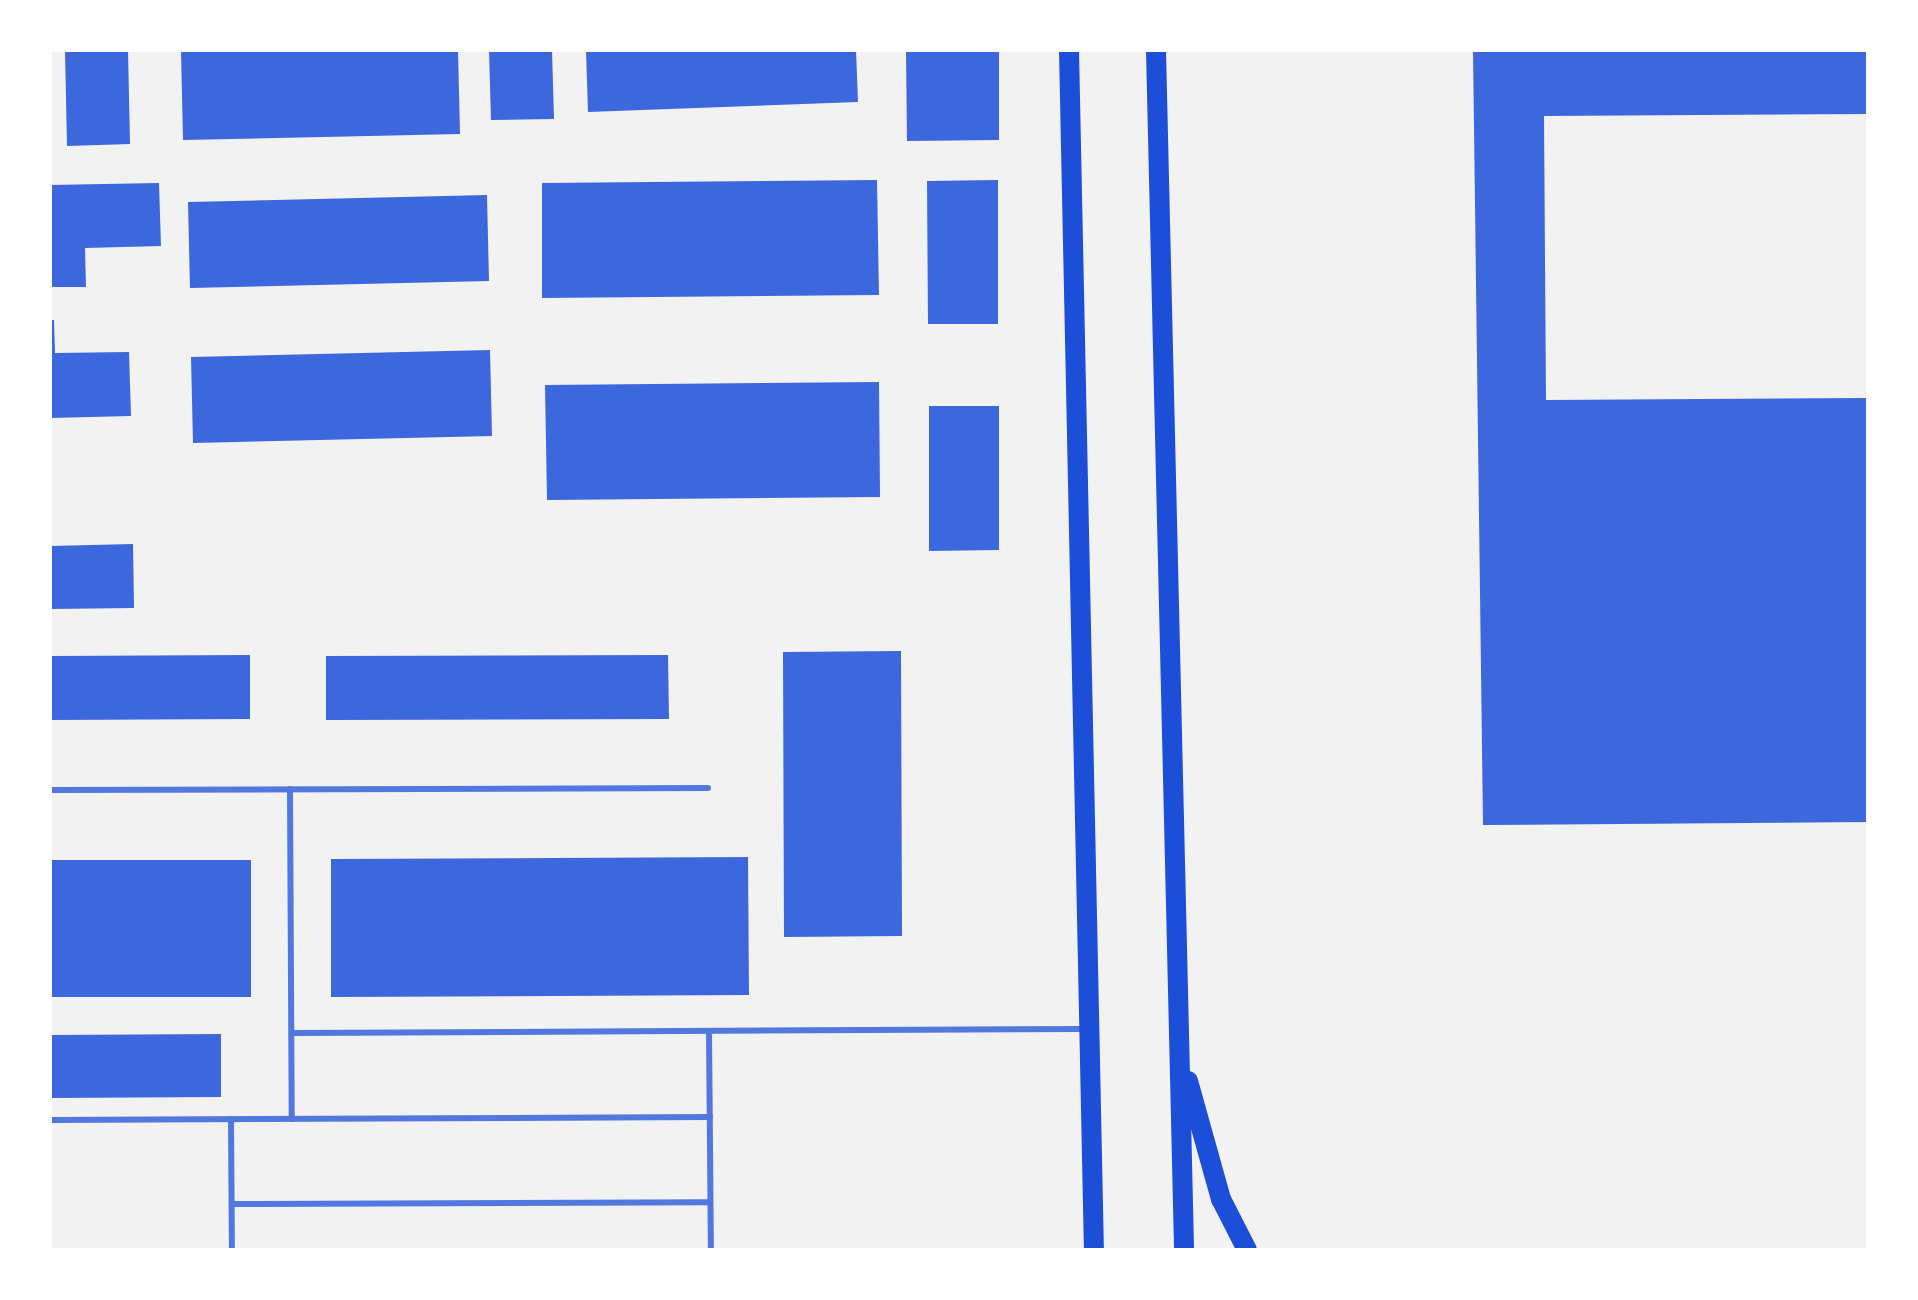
<!DOCTYPE html>
<html>
<head>
<meta charset="utf-8">
<style>
	body { margin:0 }
	#map { position:relative; width:1918px; height:1300px; overflow:hidden; background:#f2f2f2; font-family:Lora,serif }
	div>[style] { position:absolute }
	.building>* { inset:0; background:#3d67dc }
	.service>* { height:6px; margin:-3px; padding:0 3px; transform-origin:3px; border-radius:3px; background:#5277de }
	.primary>* { height:20px; margin:-10px; padding:0 10px; transform-origin:10px; border-radius:10px; background:#1d4ed8 }
	span { translate:-50% -50%; white-space:nowrap; text-align:center; line-height:1.15; -webkit-text-stroke:8px #fff; paint-order:stroke }
	.frame { position:absolute; inset:0; border:52px solid #fff; pointer-events:none }
</style>
</head>
<body>
<div id="map">
	<div class="building">
		<i style="clip-path:polygon(65px 50px,128px 50px,130px 144px,67px 146px)"></i>
		<i style="clip-path:polygon(181px 50px,458px 50px,460px 134px,183px 140px)"></i>
		<i style="clip-path:polygon(489px 50px,552px 50px,554px 119px,491px 120px)"></i>
		<i style="clip-path:polygon(586px 50px,856px 50px,858px 102px,588px 112px)"></i>
		<i style="clip-path:polygon(906px 50px,999px 50px,999px 140px,907px 141px)"></i>
		<i style="clip-path:polygon(1473px 50px,1868px 50px,1868px 114px,1544px 116px,1546px 400px,1868px 398px,1868px 822px,1483px 825px)"></i>
		<i style="clip-path:polygon(877px 180px,879px 295px,542px 298px,542px 183px)"></i>
		<i style="clip-path:polygon(998px 180px,998px 324px,928px 324px,927px 181px)"></i>
		<i style="clip-path:polygon(159px 183px,161px 246px,85px 248px,86px 287px,50px 287px,50px 185px)"></i>
		<i style="clip-path:polygon(487px 195px,489px 281px,190px 288px,188px 202px)"></i>
		<i style="clip-path:polygon(50px 320px,54px 320px,55px 353px,129px 352px,131px 416px,50px 418px)"></i>
		<i style="clip-path:polygon(490px 350px,492px 436px,193px 443px,191px 357px)"></i>
		<i style="clip-path:polygon(879px 382px,880px 497px,547px 500px,545px 385px)"></i>
		<i style="clip-path:polygon(929px 406px,999px 406px,999px 550px,929px 551px)"></i>
		<i style="clip-path:polygon(133px 544px,134px 608px,50px 609px,50px 546px)"></i>
		<i style="clip-path:polygon(901px 651px,902px 936px,784px 937px,783px 652px)"></i>
		<i style="clip-path:polygon(250px 655px,250px 719px,50px 720px,50px 656px)"></i>
		<i style="clip-path:polygon(668px 655px,669px 719px,326px 720px,326px 656px)"></i>
		<i style="clip-path:polygon(748px 857px,749px 995px,331px 997px,331px 859px)"></i>
		<i style="clip-path:polygon(50px 860px,251px 860px,251px 997px,50px 997px)"></i>
		<i style="clip-path:polygon(221px 1034px,221px 1097px,50px 1098px,50px 1035px)"></i>
	</div>
	<div class="service">
		<i style="left:290px;top:789px;width:330px;rotate:89.7deg"></i>
		<i style="left:50px;top:790px;width:658px;rotate:-0.17deg"></i>
		<i style="left:709px;top:1031px;width:219px;rotate:89.5deg"></i>
		<i style="left:292px;top:1033px;width:792px;rotate:-0.29deg"></i>
		<i style="left:231px;top:1119px;width:131px;rotate:89.6deg"></i>
		<i style="left:50px;top:1120px;width:660px;rotate:-0.26deg"></i>
		<i style="left:232px;top:1204px;width:478px;rotate:-0.2deg"></i>
	</div>
	<div class="primary">
		<i style="left:1069px;top:50px;width:1200px;rotate:88.81deg"></i>
		<i style="left:1156px;top:50px;width:1200px;rotate:88.66deg"></i>
		<i style="left:1188px;top:1081px;width:123px;rotate:74.4deg"></i>
		<i style="left:1221px;top:1199px;width:57px;rotate:63deg"></i>
	</div>
	<div class="frame"></div>
</div>
</body>
</html>
